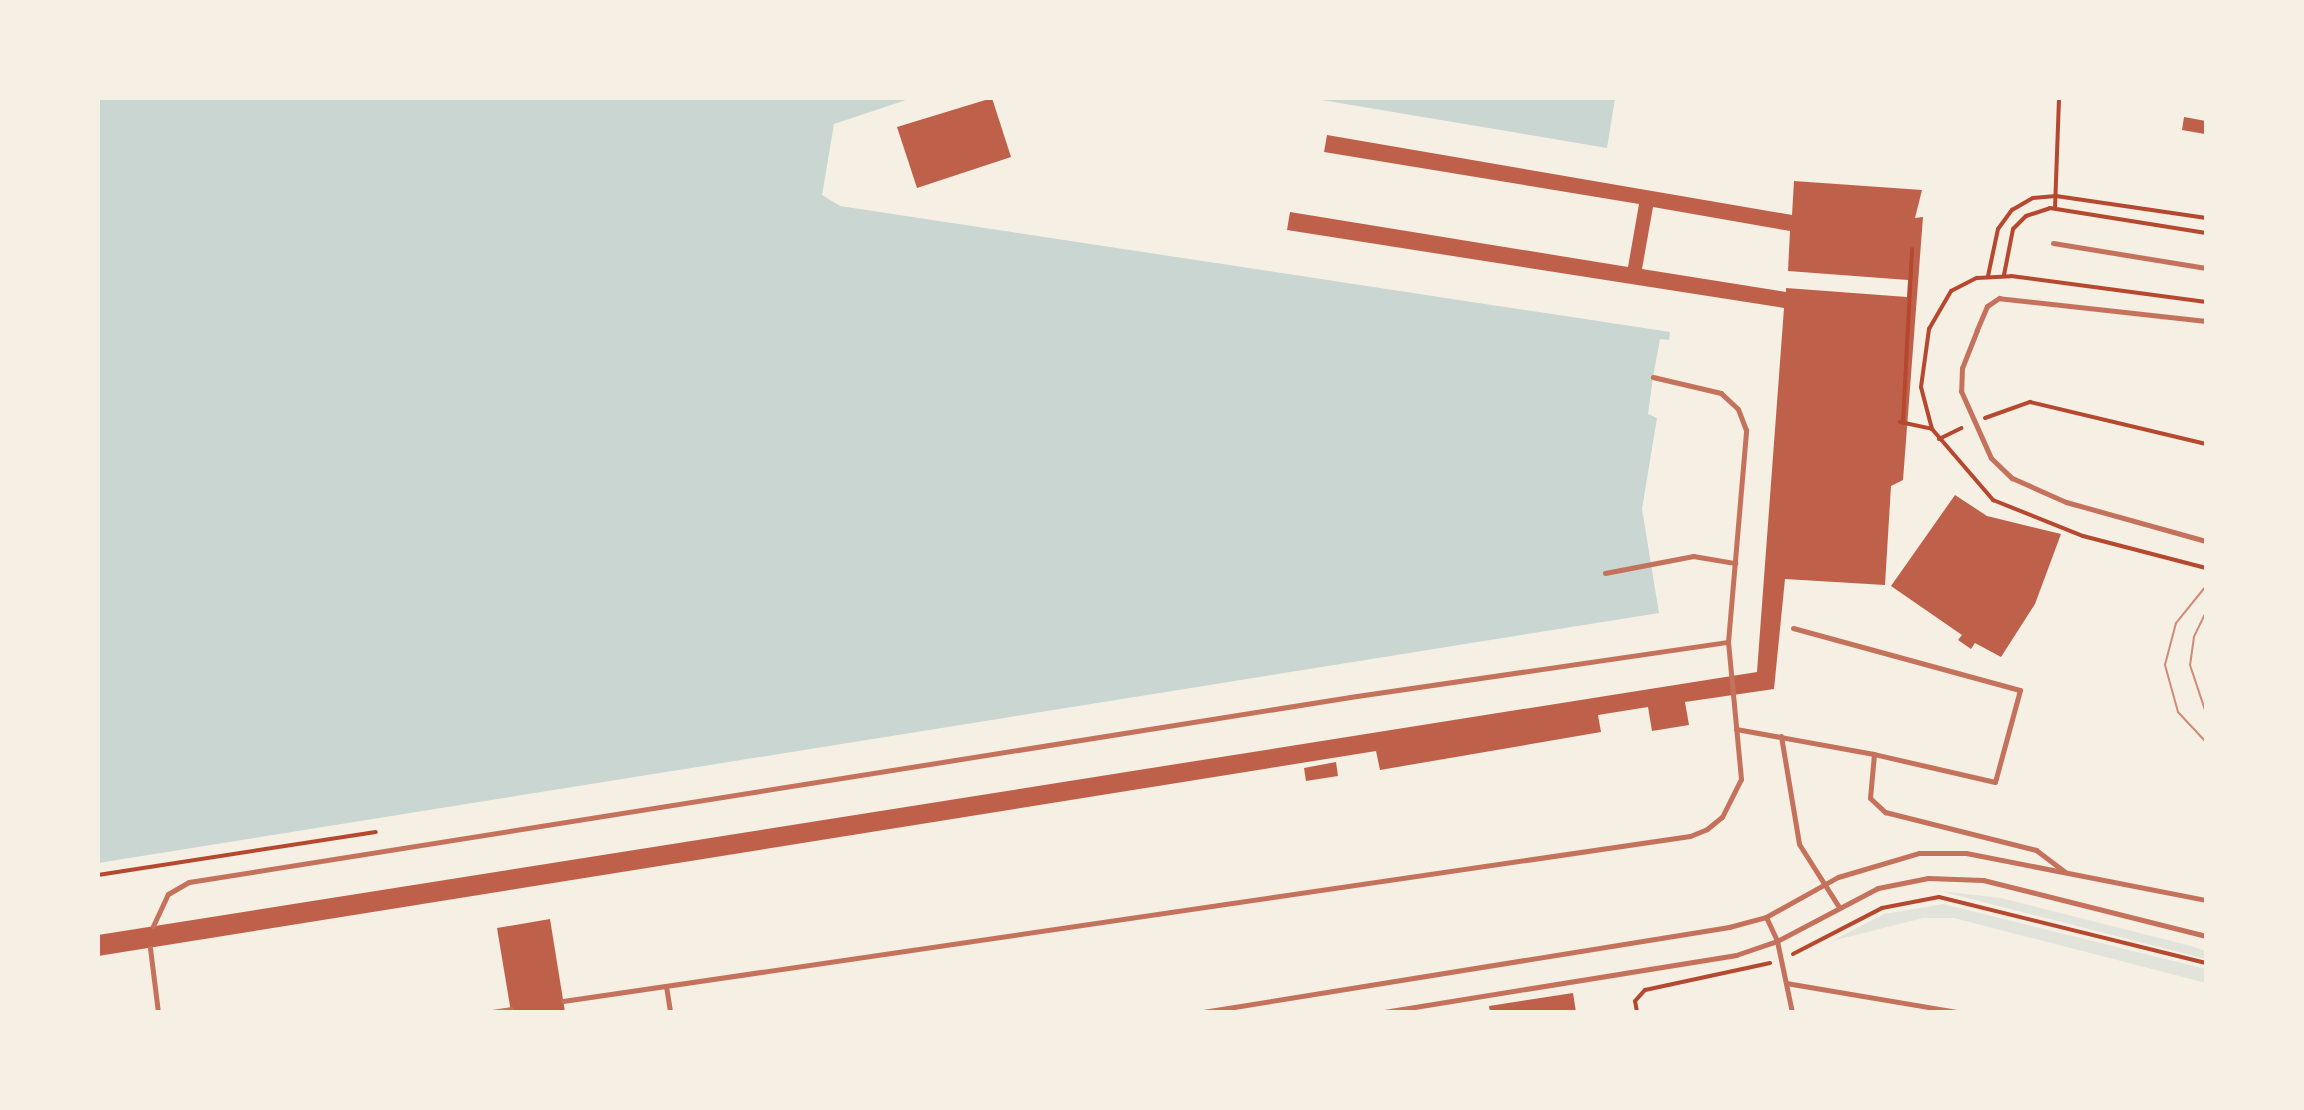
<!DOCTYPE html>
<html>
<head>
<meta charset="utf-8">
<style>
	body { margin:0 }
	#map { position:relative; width:2304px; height:1110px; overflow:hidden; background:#f6efe4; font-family:Manrope,sans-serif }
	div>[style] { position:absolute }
	.green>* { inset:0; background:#e2e4dc }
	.water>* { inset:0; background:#c9d6d2 }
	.building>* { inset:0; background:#bf614a }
	.path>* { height:4px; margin:-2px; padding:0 2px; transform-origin:2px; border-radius:2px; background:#b5482f }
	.service>* { height:5px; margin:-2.5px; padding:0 2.5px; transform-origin:2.5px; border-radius:2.5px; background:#c5725c }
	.tram>* { height:2px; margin:-1px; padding:0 1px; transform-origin:1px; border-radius:1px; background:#cf8b77 }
	span { translate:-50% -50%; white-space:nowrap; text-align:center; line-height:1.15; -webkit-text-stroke:6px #f6efe4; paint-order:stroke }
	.frame { position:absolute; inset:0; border:100px solid #f6efe4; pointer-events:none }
</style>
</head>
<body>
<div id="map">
	<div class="green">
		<i style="clip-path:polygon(1940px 891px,2001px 898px,2191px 946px,2206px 951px,2206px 959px)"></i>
		<i style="clip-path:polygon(1943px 904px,2206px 969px,2206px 983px,1954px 918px,1923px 918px,1832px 941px,1884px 914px)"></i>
	</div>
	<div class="water">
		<i style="clip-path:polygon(98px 98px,912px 98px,834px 124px,822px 195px,840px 206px,1670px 332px,1669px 340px,1660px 339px,1653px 377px,1648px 414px,1657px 418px,1642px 509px,1659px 613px,98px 863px)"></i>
		<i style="clip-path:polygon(1310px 98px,1615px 98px,1607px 148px)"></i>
	</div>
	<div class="building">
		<i style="clip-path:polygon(992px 98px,1011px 157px,917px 188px,897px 127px)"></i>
		<i style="clip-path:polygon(2184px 117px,2206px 121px,2205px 134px,2182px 130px)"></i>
		<i style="clip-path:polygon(evenodd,1327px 135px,1792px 215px,1794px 181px,1922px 190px,1915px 218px,1923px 217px,1903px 480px,1891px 486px,1885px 585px,1785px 579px,1774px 689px,1685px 702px,1689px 725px,1652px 731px,1648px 707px,1598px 715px,1601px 732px,1380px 770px,1376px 751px,98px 956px,98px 935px,1757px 672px,1784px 308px,1287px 230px,1290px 212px,1628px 267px,1639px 204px,1324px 152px,1327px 135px,1653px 207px,1790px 231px,1788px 271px,1908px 280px,1907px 297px,1786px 288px,1786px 292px,1642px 269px,1653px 207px)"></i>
		<i style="clip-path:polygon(1955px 495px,1987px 516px,2061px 534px,2035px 604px,2001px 657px,1975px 643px,1971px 649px,1958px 640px,1962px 635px,1891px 586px)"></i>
		<i style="clip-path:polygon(1336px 762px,1338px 776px,1306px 781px,1304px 768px)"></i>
		<i style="clip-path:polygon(550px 919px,565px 1012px,511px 1012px,497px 928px)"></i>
		<i style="clip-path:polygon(1573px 993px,1576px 1012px,1490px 1012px,1489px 1006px)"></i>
	</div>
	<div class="path">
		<i style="left:2055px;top:208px;width:110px;rotate:-87.9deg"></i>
		<i style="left:2004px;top:275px;width:47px;rotate:-78.9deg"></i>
		<i style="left:2013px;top:229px;width:18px;rotate:-45deg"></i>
		<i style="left:2026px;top:216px;width:25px;rotate:-18deg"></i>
		<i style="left:2050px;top:208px;width:158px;rotate:9.1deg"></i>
		<i style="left:1988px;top:276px;width:48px;rotate:-78deg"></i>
		<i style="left:1998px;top:229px;width:24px;rotate:-54deg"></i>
		<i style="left:2012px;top:210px;width:24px;rotate:-30deg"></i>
		<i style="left:2033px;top:198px;width:23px;rotate:-5deg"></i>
		<i style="left:2056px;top:196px;width:152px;rotate:8.3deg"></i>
		<i style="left:1985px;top:418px;width:48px;rotate:-19.6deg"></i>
		<i style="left:2030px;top:402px;width:181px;rotate:13.4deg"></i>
		<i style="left:1900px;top:422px;width:33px;rotate:12deg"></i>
		<i style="left:1932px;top:429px;width:94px;rotate:49.3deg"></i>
		<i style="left:1993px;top:500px;width:97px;rotate:21.8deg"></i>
		<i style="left:2083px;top:536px;width:127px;rotate:14.6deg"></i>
		<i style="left:1903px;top:422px;width:173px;rotate:-87deg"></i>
		<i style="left:1932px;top:429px;width:43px;rotate:-104.7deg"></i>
		<i style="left:1921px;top:387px;width:59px;rotate:-82.1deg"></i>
		<i style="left:1929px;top:329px;width:44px;rotate:-59.9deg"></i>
		<i style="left:1951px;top:291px;width:29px;rotate:-27deg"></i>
		<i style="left:1977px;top:278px;width:34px;rotate:-3deg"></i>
		<i style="left:2011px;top:276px;width:197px;rotate:7.6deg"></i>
		<i style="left:1939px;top:439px;width:25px;rotate:-26deg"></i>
		<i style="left:98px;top:875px;width:281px;rotate:-8.8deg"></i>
		<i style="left:1793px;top:954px;width:100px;rotate:-27.3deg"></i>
		<i style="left:1882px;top:908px;width:58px;rotate:-10.9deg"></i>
		<i style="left:1939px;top:897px;width:275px;rotate:13.9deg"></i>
		<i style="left:1637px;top:1012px;width:11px;rotate:-100deg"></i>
		<i style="left:1635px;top:1001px;width:15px;rotate:-48deg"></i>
		<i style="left:1645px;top:990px;width:128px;rotate:-12.2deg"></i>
	</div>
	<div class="service">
		<i style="left:2053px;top:243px;width:155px;rotate:9.3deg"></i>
		<i style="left:2206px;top:321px;width:208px;rotate:-173.7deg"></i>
		<i style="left:1999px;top:298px;width:14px;rotate:146deg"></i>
		<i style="left:1987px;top:306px;width:26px;rotate:113deg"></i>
		<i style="left:1977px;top:330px;width:41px;rotate:111.5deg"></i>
		<i style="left:1962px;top:368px;width:23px;rotate:92deg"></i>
		<i style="left:1961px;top:391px;width:73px;rotate:65.9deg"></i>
		<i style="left:1991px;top:458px;width:29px;rotate:44deg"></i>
		<i style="left:2012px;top:478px;width:59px;rotate:24deg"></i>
		<i style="left:2066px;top:502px;width:145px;rotate:15.6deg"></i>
		<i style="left:1605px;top:573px;width:90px;rotate:-10.9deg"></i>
		<i style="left:1693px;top:556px;width:43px;rotate:9.5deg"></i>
		<i style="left:1793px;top:628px;width:235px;rotate:15.3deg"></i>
		<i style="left:2020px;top:690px;width:95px;rotate:105.2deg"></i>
		<i style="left:1995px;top:782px;width:124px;rotate:-167deg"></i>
		<i style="left:1736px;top:729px;width:140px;rotate:10.3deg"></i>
		<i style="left:1874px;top:754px;width:44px;rotate:95.2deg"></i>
		<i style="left:1870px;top:798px;width:21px;rotate:43deg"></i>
		<i style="left:1885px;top:812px;width:156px;rotate:14.1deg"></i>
		<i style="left:2036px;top:850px;width:36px;rotate:37deg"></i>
		<i style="left:1781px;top:736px;width:109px;rotate:80.5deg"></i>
		<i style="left:1799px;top:844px;width:75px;rotate:57.6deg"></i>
		<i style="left:1766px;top:917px;width:26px;rotate:65deg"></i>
		<i style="left:1777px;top:941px;width:73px;rotate:78.1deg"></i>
		<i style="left:153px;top:926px;width:35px;rotate:-65deg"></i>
		<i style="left:168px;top:894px;width:24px;rotate:-30deg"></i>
		<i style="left:189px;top:882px;width:1176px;rotate:-9.05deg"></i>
		<i style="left:1350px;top:697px;width:382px;rotate:-8.3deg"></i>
		<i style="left:150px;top:948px;width:64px;rotate:82.9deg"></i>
		<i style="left:1786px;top:983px;width:173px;rotate:9.6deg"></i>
		<i style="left:666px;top:986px;width:26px;rotate:81deg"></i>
		<i style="left:563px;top:1001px;width:1139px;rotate:-8.33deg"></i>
		<i style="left:1690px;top:836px;width:18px;rotate:-22deg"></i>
		<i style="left:1707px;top:829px;width:19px;rotate:-39deg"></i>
		<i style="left:1722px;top:817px;width:42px;rotate:-63.4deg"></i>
		<i style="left:1741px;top:779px;width:138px;rotate:-95.4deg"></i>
		<i style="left:1728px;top:642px;width:213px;rotate:-85.1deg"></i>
		<i style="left:1746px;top:430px;width:22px;rotate:-111deg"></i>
		<i style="left:1738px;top:409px;width:23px;rotate:-137deg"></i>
		<i style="left:1721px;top:393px;width:70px;rotate:-166.8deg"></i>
		<i style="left:492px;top:1012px;width:19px;rotate:-9deg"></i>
		<i style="left:1203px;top:1012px;width:533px;rotate:-9.18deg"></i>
		<i style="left:1729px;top:927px;width:38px;rotate:-15deg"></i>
		<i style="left:1766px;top:917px;width:82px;rotate:-29.1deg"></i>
		<i style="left:1838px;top:877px;width:84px;rotate:-16.5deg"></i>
		<i style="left:1919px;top:853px;width:47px"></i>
		<i style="left:1966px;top:853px;width:245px;rotate:11.1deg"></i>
		<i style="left:1384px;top:1012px;width:357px;rotate:-9.2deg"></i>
		<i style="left:1736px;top:955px;width:43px;rotate:-18.9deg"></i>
		<i style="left:1777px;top:941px;width:114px;rotate:-27.7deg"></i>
		<i style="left:1878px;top:888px;width:51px;rotate:-11.3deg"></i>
		<i style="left:1928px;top:878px;width:55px;rotate:2.1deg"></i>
		<i style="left:1983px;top:880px;width:230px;rotate:14.1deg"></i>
	</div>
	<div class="tram">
		<i style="left:2206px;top:586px;width:48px;rotate:129deg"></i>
		<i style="left:2176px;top:623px;width:43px;rotate:104.7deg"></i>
		<i style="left:2165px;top:665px;width:49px;rotate:74.5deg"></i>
		<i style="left:2178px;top:712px;width:41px;rotate:47deg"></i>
		<i style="left:2206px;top:612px;width:28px;rotate:116deg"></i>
		<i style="left:2194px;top:637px;width:28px;rotate:98deg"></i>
		<i style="left:2190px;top:665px;width:51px;rotate:71.6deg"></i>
	</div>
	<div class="frame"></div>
</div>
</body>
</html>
